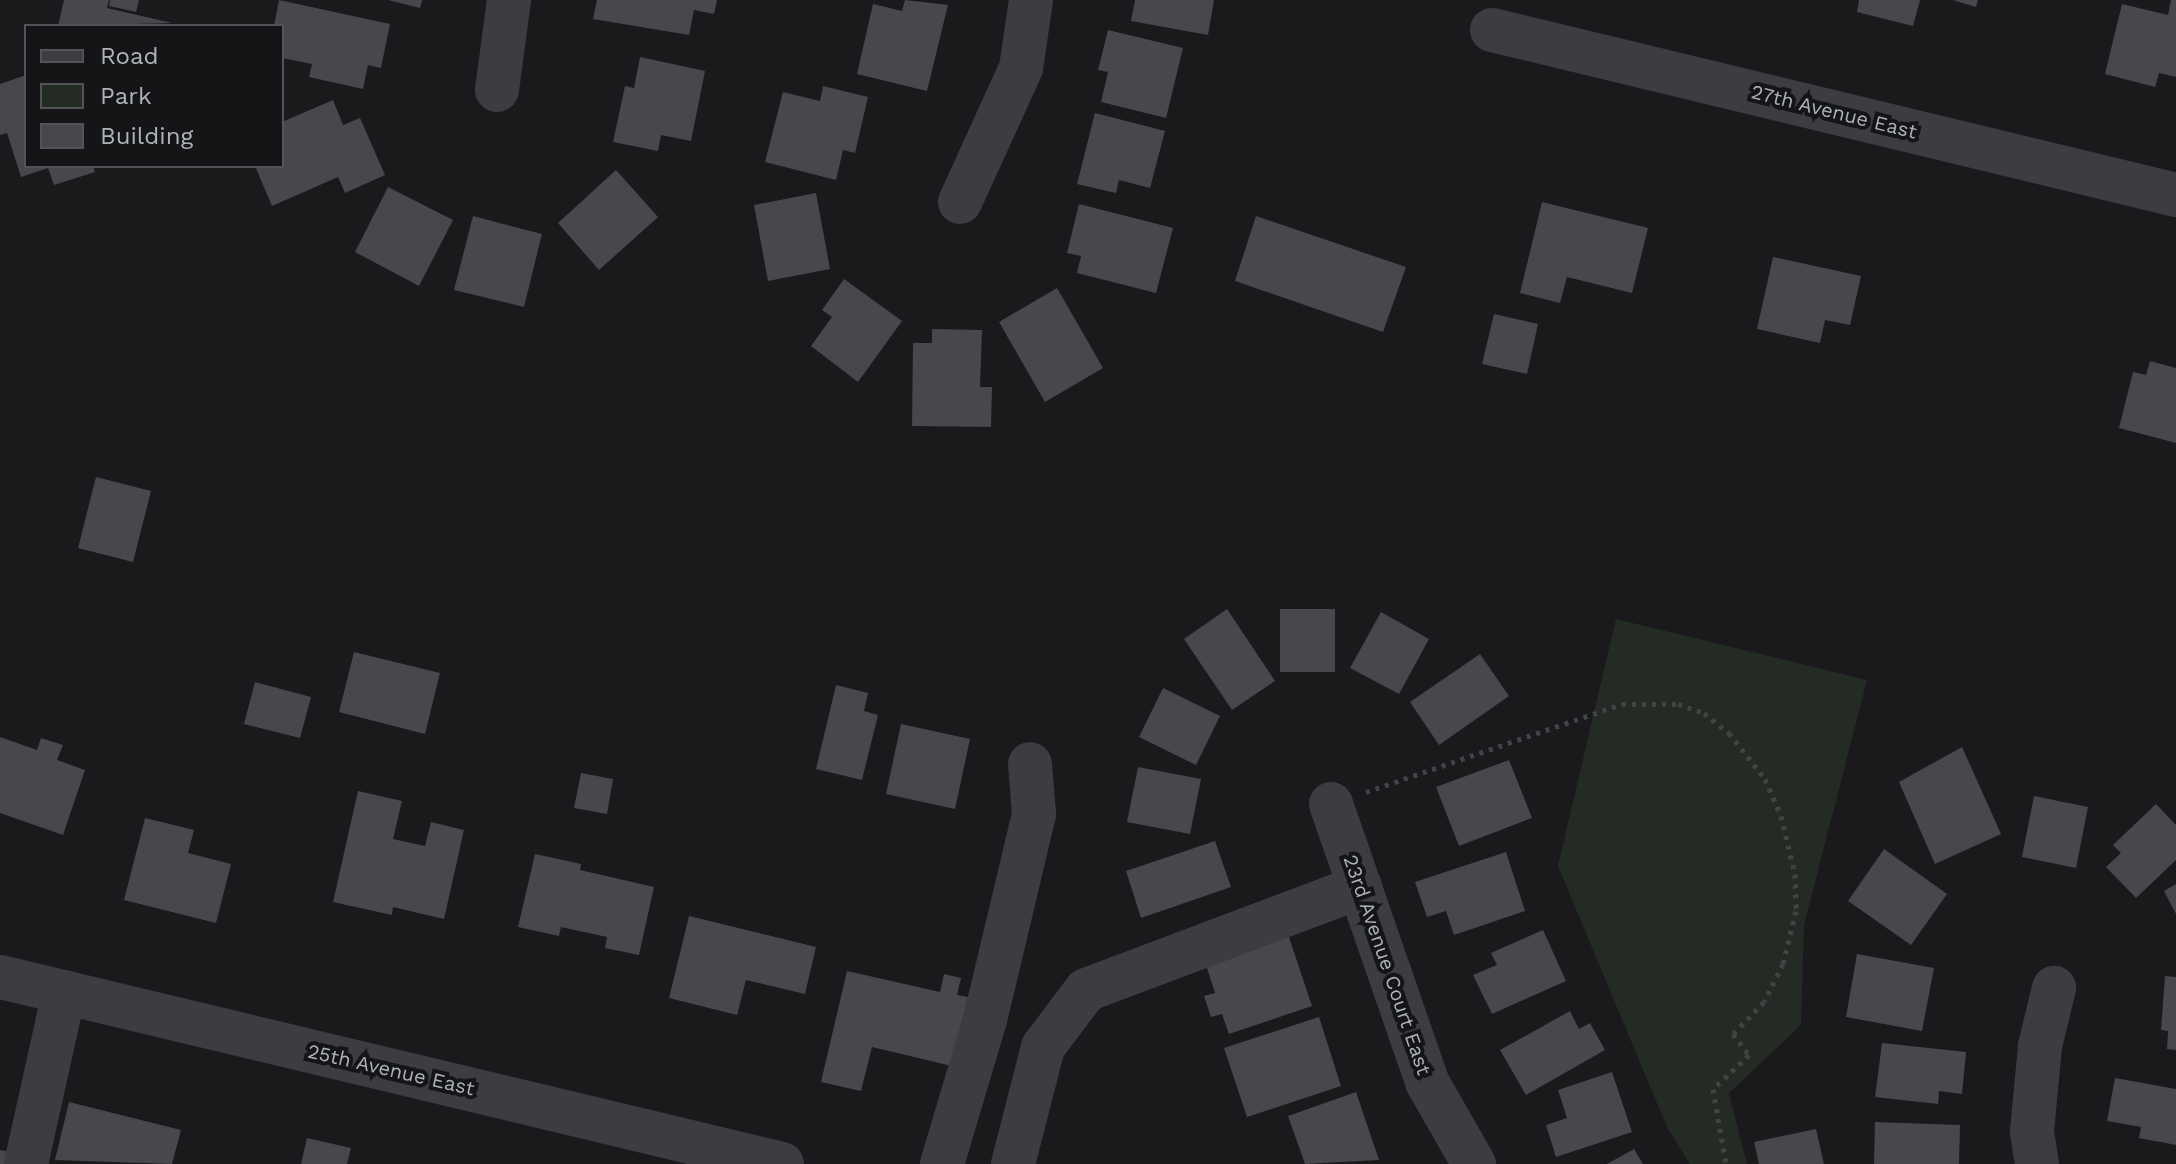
<!DOCTYPE html>
<html>
<head>
<meta charset="utf-8">
<style>
	body { margin:0 }
	#map { position:relative; width:2176px; height:1164px; overflow:hidden; background:#1a1a1c; font-family:"Work Sans",sans-serif }
	div>[style] { position:absolute }
	.green>* { inset:0; background:#242b24 }
	.building>* { inset:0; background:#47484b }
	.path>* { height:5px; margin-top:-2.5px; transform-origin:0; background:repeating-linear-gradient(90deg,#414447 0 4px,transparent 0 10px) }
	.minor>* { height:44px; margin:-22px; padding:0 22px; transform-origin:22px; border-radius:22px; background:#3b3d40 }
	span { translate:-50% -50%; white-space:nowrap; text-align:center; line-height:1.15; -webkit-text-stroke:8px #151517; paint-order:stroke }
	.street-label { font-size:20px; color:#adb3ba }
	.legend { position:absolute; left:24px; top:24px; width:260px; height:144px; box-sizing:border-box; background:#151517; border:2px solid #525458; margin:0; padding:10px 14px; list-style:none; font-size:24px; color:#adb3ba }
	.legend li { display:flex; align-items:center; gap:16px; height:40px }
	.legend b { width:40px; border:2px solid #525458 }
</style>
</head>
<body>
<div id="map">
	<div class="green">
		<i style="clip-path:polygon(1616px 619px,1867px 680px,1804px 925px,1801px 1025px,1729px 1093px,1747px 1164px,1690px 1164px,1667px 1127px,1558px 866px)"></i>
	</div>
	<div class="building">
		<i style="clip-path:polygon(64px 0,109px 0,107px 8px,172px 23px,58px 26px)"></i>
		<i style="clip-path:polygon(110px 0,139px 0,136px 12px,109px 6px)"></i>
		<i style="clip-path:polygon(279px 0,390px 24px,381px 68px,368px 65px,363px 89px,309px 77px,312px 64px,282px 58px,282px 26px,274px 26px)"></i>
		<i style="clip-path:polygon(388px 0,422px 0,420px 8px)"></i>
		<i style="clip-path:polygon(597px 0,717px 0,714px 14px,694px 10px,689px 35px,593px 19px)"></i>
		<i style="clip-path:polygon(905px 0,948px 5px,927px 91px,857px 74px,873px 4px,902px 11px)"></i>
		<i style="clip-path:polygon(1135px 0,1214px 0,1208px 35px,1131px 21px)"></i>
		<i style="clip-path:polygon(1859px 0,1920px 0,1913px 26px,1857px 12px)"></i>
		<i style="clip-path:polygon(1953px 0,1978px 0,1976px 7px)"></i>
		<i style="clip-path:polygon(2171px 0,2176px 0,2176px 77px,2159px 73px,2155px 87px,2105px 74px,2122px 4px,2168px 15px)"></i>
		<i style="clip-path:polygon(1108px 30px,1183px 48px,1166px 118px,1101px 102px,1108px 72px,1098px 70px)"></i>
		<i style="clip-path:polygon(640px 57px,705px 71px,691px 141px,661px 135px,658px 151px,613px 142px,625px 86px,634px 88px)"></i>
		<i style="clip-path:polygon(26px 75px,26px 166px,93px 166px,95px 172px,54px 185px,48px 168px,21px 177px,7px 133px,0 135px,0 84px)"></i>
		<i style="clip-path:polygon(823px 86px,868px 97px,855px 153px,843px 150px,836px 180px,765px 162px,783px 92px,820px 101px)"></i>
		<i style="clip-path:polygon(333px 100px,343px 125px,360px 118px,385px 175px,345px 193px,338px 177px,272px 206px,255px 166px,282px 166px,282px 122px)"></i>
		<i style="clip-path:polygon(1095px 113px,1165px 131px,1150px 188px,1119px 180px,1116px 193px,1077px 184px)"></i>
		<i style="clip-path:polygon(616px 170px,658px 217px,599px 270px,558px 223px)"></i>
		<i style="clip-path:polygon(388px 187px,453px 220px,419px 286px,355px 252px)"></i>
		<i style="clip-path:polygon(816px 193px,830px 269px,768px 281px,754px 205px)"></i>
		<i style="clip-path:polygon(1542px 202px,1648px 228px,1632px 293px,1567px 277px,1560px 303px,1520px 293px)"></i>
		<i style="clip-path:polygon(1079px 204px,1173px 228px,1156px 293px,1077px 273px,1081px 256px,1067px 253px)"></i>
		<i style="clip-path:polygon(473px 216px,542px 234px,524px 307px,454px 290px)"></i>
		<i style="clip-path:polygon(1256px 216px,1406px 267px,1383px 332px,1235px 281px)"></i>
		<i style="clip-path:polygon(1773px 257px,1861px 276px,1850px 325px,1825px 320px,1820px 343px,1757px 329px)"></i>
		<i style="clip-path:polygon(844px 279px,902px 321px,858px 382px,811px 346px,832px 317px,822px 310px)"></i>
		<i style="clip-path:polygon(1057px 288px,1103px 368px,1045px 402px,999px 322px)"></i>
		<i style="clip-path:polygon(1494px 314px,1538px 324px,1527px 374px,1482px 364px)"></i>
		<i style="clip-path:polygon(932px 329px,982px 330px,980px 387px,992px 387px,991px 427px,912px 426px,913px 343px,932px 343px)"></i>
		<i style="clip-path:polygon(2150px 361px,2176px 368px,2176px 443px,2119px 428px,2133px 372px,2146px 375px)"></i>
		<i style="clip-path:polygon(96px 477px,151px 491px,133px 562px,78px 548px)"></i>
		<i style="clip-path:polygon(1227px 609px,1275px 681px,1232px 710px,1184px 639px)"></i>
		<i style="clip-path:polygon(1280px 609px,1335px 609px,1335px 672px,1280px 672px)"></i>
		<i style="clip-path:polygon(1381px 612px,1429px 639px,1399px 694px,1350px 668px)"></i>
		<i style="clip-path:polygon(354px 652px,440px 673px,425px 734px,339px 712px)"></i>
		<i style="clip-path:polygon(1480px 654px,1509px 696px,1439px 745px,1410px 702px)"></i>
		<i style="clip-path:polygon(255px 682px,311px 697px,300px 738px,244px 724px)"></i>
		<i style="clip-path:polygon(836px 685px,868px 693px,864px 711px,878px 715px,862px 780px,816px 769px)"></i>
		<i style="clip-path:polygon(1163px 688px,1220px 716px,1196px 765px,1139px 737px)"></i>
		<i style="clip-path:polygon(901px 724px,970px 739px,955px 809px,886px 794px)"></i>
		<i style="clip-path:polygon(0 737px,37px 750px,41px 738px,63px 745px,57px 760px,85px 770px,63px 835px,0 813px)"></i>
		<i style="clip-path:polygon(1962px 747px,2001px 834px,1935px 864px,1899px 782px)"></i>
		<i style="clip-path:polygon(1509px 760px,1532px 818px,1459px 846px,1436px 787px)"></i>
		<i style="clip-path:polygon(1138px 767px,1201px 779px,1190px 834px,1127px 822px)"></i>
		<i style="clip-path:polygon(581px 773px,613px 779px,607px 814px,574px 808px)"></i>
		<i style="clip-path:polygon(358px 791px,402px 801px,393px 839px,425px 846px,431px 822px,464px 830px,444px 919px,393px 907px,392px 915px,333px 902px)"></i>
		<i style="clip-path:polygon(2034px 796px,2088px 807px,2076px 868px,2022px 857px)"></i>
		<i style="clip-path:polygon(2156px 804px,2176px 825px,2176px 860px,2136px 898px,2106px 867px,2121px 853px,2113px 845px)"></i>
		<i style="clip-path:polygon(145px 818px,194px 830px,188px 853px,231px 864px,216px 923px,124px 900px)"></i>
		<i style="clip-path:polygon(1215px 841px,1231px 887px,1141px 918px,1126px 871px)"></i>
		<i style="clip-path:polygon(1884px 849px,1947px 894px,1911px 945px,1848px 901px)"></i>
		<i style="clip-path:polygon(1506px 852px,1525px 911px,1454px 935px,1446px 911px,1427px 917px,1415px 882px)"></i>
		<i style="clip-path:polygon(535px 854px,581px 864px,580px 870px,654px 887px,639px 955px,605px 948px,607px 937px,561px 927px,559px 936px,518px 927px)"></i>
		<i style="clip-path:polygon(2176px 884px,2176px 914px,2164px 891px)"></i>
		<i style="clip-path:polygon(689px 916px,816px 947px,805px 994px,746px 980px,737px 1015px,669px 998px)"></i>
		<i style="clip-path:polygon(1543px 930px,1566px 981px,1492px 1014px,1473px 975px,1497px 965px,1491px 953px)"></i>
		<i style="clip-path:polygon(1289px 937px,1312px 1006px,1229px 1034px,1222px 1014px,1211px 1017px,1204px 996px,1215px 993px,1206px 965px)"></i>
		<i style="clip-path:polygon(1857px 954px,1934px 968px,1922px 1031px,1846px 1017px)"></i>
		<i style="clip-path:polygon(847px 971px,940px 992px,944px 974px,961px 978px,957px 995px,968px 997px,952px 1066px,872px 1047px,861px 1091px,821px 1082px)"></i>
		<i style="clip-path:polygon(2165px 976px,2176px 977px,2176px 1050px,2167px 1049px,2168px 1031px,2161px 1030px)"></i>
		<i style="clip-path:polygon(1570px 1011px,1579px 1029px,1590px 1023px,1605px 1050px,1526px 1095px,1500px 1050px)"></i>
		<i style="clip-path:polygon(1319px 1017px,1341px 1086px,1247px 1117px,1224px 1048px)"></i>
		<i style="clip-path:polygon(1882px 1043px,1966px 1052px,1962px 1094px,1939px 1091px,1938px 1104px,1875px 1097px)"></i>
		<i style="clip-path:polygon(1612px 1072px,1632px 1132px,1556px 1157px,1546px 1125px,1567px 1118px,1558px 1090px)"></i>
		<i style="clip-path:polygon(2115px 1078px,2176px 1089px,2176px 1145px,2139px 1138px,2141px 1127px,2107px 1121px)"></i>
		<i style="clip-path:polygon(1356px 1092px,1379px 1160px,1305px 1164px,1288px 1116px)"></i>
		<i style="clip-path:polygon(69px 1102px,181px 1130px,172px 1164px,55px 1160px)"></i>
		<i style="clip-path:polygon(1875px 1122px,1960px 1125px,1959px 1164px,1874px 1164px)"></i>
		<i style="clip-path:polygon(1816px 1129px,1824px 1164px,1759px 1164px,1754px 1142px)"></i>
		<i style="clip-path:polygon(307px 1138px,351px 1148px,347px 1164px,301px 1164px)"></i>
		<i style="clip-path:polygon(1634px 1149px,1643px 1164px,1607px 1164px)"></i>
		<i style="clip-path:polygon(0 1150px,10px 1152px,8px 1164px,0 1164px)"></i>
	</div>
	<div class="path">
		<i style="left:1366px;top:792px;width:271px;rotate:-19deg"></i>
		<i style="left:1622px;top:704px;width:56px"></i>
		<i style="left:1678px;top:704px;width:28px;rotate:19deg"></i>
		<i style="left:1704px;top:713px;width:32px;rotate:39deg"></i>
		<i style="left:1729px;top:733px;width:58px;rotate:52deg"></i>
		<i style="left:1765px;top:779px;width:40px;rotate:66.6deg"></i>
		<i style="left:1781px;top:816px;width:60px;rotate:76.4deg"></i>
		<i style="left:1795px;top:874px;width:37px;rotate:88deg"></i>
		<i style="left:1796px;top:911px;width:55px;rotate:103.8deg"></i>
		<i style="left:1783px;top:964px;width:42px;rotate:116.6deg"></i>
		<i style="left:1764px;top:1002px;width:45px;rotate:134.1deg"></i>
		<i style="left:1733px;top:1034px;width:26px;rotate:53deg"></i>
		<i style="left:1749px;top:1055px;width:50px;rotate:136.6deg"></i>
		<i style="left:1713px;top:1089px;width:76px;rotate:80.2deg"></i>
	</div>
	<div class="minor">
		<i style="left:1492px;top:30px;width:704px;rotate:13.56deg"></i>
		<i style="left:497px;top:90px;width:91px;rotate:-82.4deg"></i>
		<i style="left:960px;top:202px;width:147px;rotate:-65.5deg"></i>
		<i style="left:1021px;top:68px;width:69px;rotate:-81.6deg"></i>
		<i style="left:1331px;top:804px;width:294px;rotate:70.9deg"></i>
		<i style="left:1427px;top:1082px;width:95px;rotate:60.2deg"></i>
		<i style="left:0;top:977px;width:804px;rotate:13.45deg"></i>
		<i style="left:26px;top:1164px;width:176px;rotate:-77.5deg"></i>
		<i style="left:942px;top:1164px;width:150px;rotate:-73.4deg"></i>
		<i style="left:985px;top:1020px;width:212px;rotate:-76.6deg"></i>
		<i style="left:1034px;top:814px;width:50px;rotate:-94.6deg"></i>
		<i style="left:1013px;top:1164px;width:121px;rotate:-75.6deg"></i>
		<i style="left:1043px;top:1047px;width:71px;rotate:-53deg"></i>
		<i style="left:1086px;top:990px;width:293px;rotate:-20.6deg"></i>
		<i style="left:2037px;top:1164px;width:33px;rotate:-99deg"></i>
		<i style="left:2032px;top:1131px;width:85px;rotate:-84.6deg"></i>
		<i style="left:2040px;top:1046px;width:60px;rotate:-76.4deg"></i>
	</div>
	<div class="street-label">
		<span style="left:1834px;top:112px;rotate:14deg">27th Avenue East</span>
		<span style="left:1387px;top:965px;rotate:71deg">23rd Avenue Court East</span>
		<span style="left:391px;top:1070px;rotate:13deg">25th Avenue East</span>
	</div>
	<ul class="legend">
	<li><b style="height:10px;background:#3b3d40"></b>Road</li>
	<li><b style="height:22px;background:#242b24"></b>Park</li>
	<li><b style="height:22px;background:#47484b"></b>Building</li>
	</ul>
</div>
</body>
</html>
